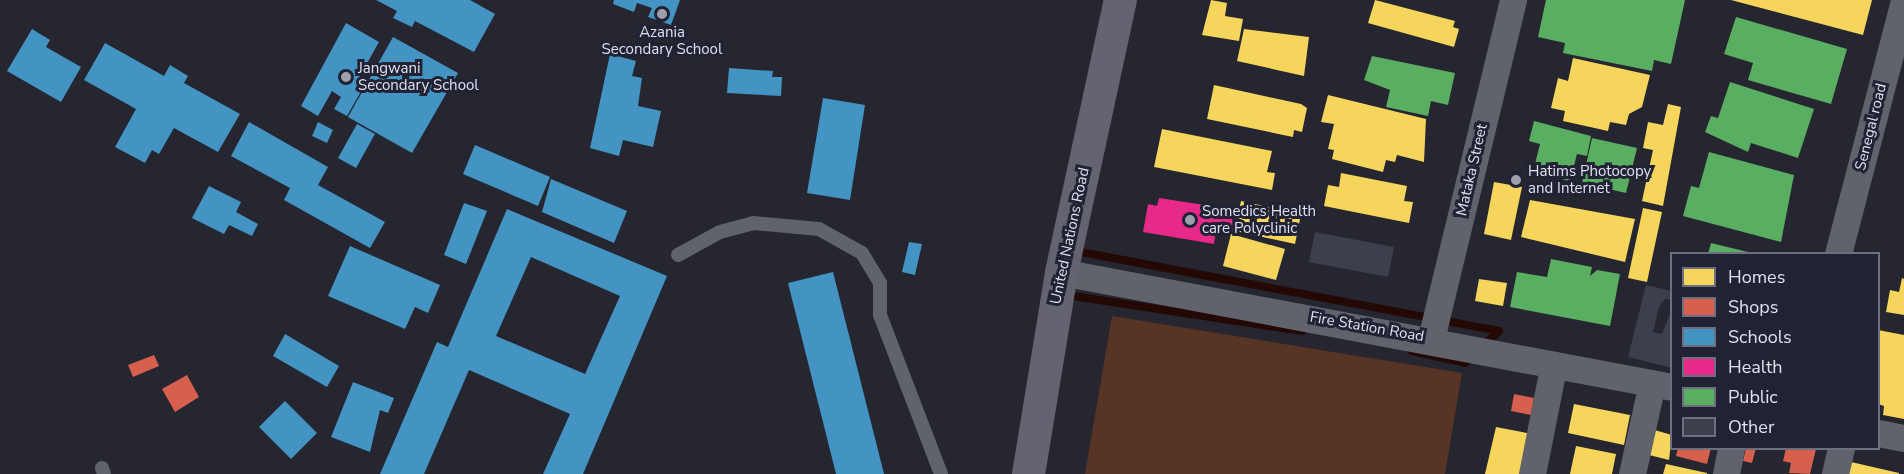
<!DOCTYPE html>
<html>
<head>
<meta charset="utf-8">
<style>
	body { margin:0 }
	#map { position:relative; width:1904px; height:474px; overflow:hidden; background:#252630; font-family:"Nunito Sans",sans-serif }
	div>[style] { position:absolute }
	.green>* { inset:0; background:#583424 }
	.homes>* { inset:0; background:#f6d55c }
	.shops>* { inset:0; background:#d6604d }
	.schools>* { inset:0; background:#4393c3 }
	.health>* { inset:0; background:#e7298a }
	.public>* { inset:0; background:#5aae61 }
	.stream>* { height:8px; margin:-4px; padding:0 4px; transform-origin:4px; border-radius:4px; background:#230804 }
	.building>* { inset:0; background:#3e3f4d }
	.lane>* { height:14px; margin:-7px; padding:0 7px; transform-origin:7px; border-radius:7px; background:#60626c }
	.street>* { height:27px; margin:-13.5px; padding:0 13.5px; transform-origin:13.5px; border-radius:13.5px; background:#60626c }
	.secondary>* { height:33px; margin:-16.5px; padding:0 16.5px; transform-origin:16.5px; border-radius:16.5px; background:#636470 }
	.dots>* { width:16px; height:16px; translate:-50% -50%; box-sizing:border-box; border:3px solid #212234; border-radius:50% }
	span { translate:-50% -50%; white-space:nowrap; text-align:center; line-height:1.15; -webkit-text-stroke:6px #212234; paint-order:stroke }
	.poi-label { font-size:15px; color:#dfe1ed }
	.left { translate:0 -50%; text-align:left }
	.street-label { font-size:15px; color:#dfe1ed }
	.legend { position:absolute; left:1670px; top:252px; width:210px; height:198px; box-sizing:border-box; background:#212234; border:2px solid #6d6e7e; margin:0; padding:8px 10px; list-style:none; font-size:18px; color:#dfe1ed }
	.legend li { display:flex; align-items:center; gap:12px; height:30px }
	.legend b { width:30px; border:2px solid #6d6e7e }
</style>
</head>
<body>
<div id="map">
	<div class="green">
		<i style="clip-path:polygon(1112px 316px,1462px 373px,1445px 474px,1085px 474px)"></i>
	</div>
	<div class="homes">
		<i style="clip-path:polygon(1211px 0,1227px 3px,1225px 16px,1243px 19px,1239px 41px,1202px 35px)"></i>
		<i style="clip-path:polygon(1375px 0,1455px 21px,1453px 27px,1459px 29px,1454px 47px,1368px 23px)"></i>
		<i style="clip-path:polygon(1731px 0,1872px 0,1863px 35px)"></i>
		<i style="clip-path:polygon(1244px 29px,1309px 37px,1304px 76px,1237px 61px)"></i>
		<i style="clip-path:polygon(1573px 58px,1650px 75px,1642px 107px,1629px 114px,1626px 125px,1610px 122px,1608px 131px,1563px 121px,1565px 111px,1551px 108px,1558px 78px,1568px 81px)"></i>
		<i style="clip-path:polygon(1214px 85px,1301px 104px,1307px 108px,1302px 132px,1294px 130px,1293px 137px,1207px 119px)"></i>
		<i style="clip-path:polygon(1328px 95px,1426px 119px,1424px 162px,1397px 155px,1395px 162px,1386px 160px,1383px 172px,1332px 159px,1334px 150px,1328px 149px,1334px 124px,1321px 122px)"></i>
		<i style="clip-path:polygon(1668px 104px,1681px 107px,1663px 206px,1642px 201px,1653px 150px,1643px 148px,1648px 122px,1663px 125px)"></i>
		<i style="clip-path:polygon(1162px 129px,1272px 151px,1267px 172px,1275px 173px,1272px 190px,1154px 167px)"></i>
		<i style="clip-path:polygon(1341px 173px,1407px 186px,1404px 201px,1413px 202px,1409px 223px,1324px 206px,1328px 185px,1339px 187px)"></i>
		<i style="clip-path:polygon(1494px 182px,1522px 187px,1511px 240px,1484px 234px)"></i>
		<i style="clip-path:polygon(1530px 200px,1635px 219px,1625px 262px,1521px 237px)"></i>
		<i style="clip-path:polygon(1241px 201px,1301px 214px,1295px 244px,1235px 231px)"></i>
		<i style="clip-path:polygon(1643px 208px,1662px 212px,1647px 282px,1628px 278px)"></i>
		<i style="clip-path:polygon(1231px 234px,1285px 249px,1276px 280px,1223px 266px)"></i>
		<i style="clip-path:polygon(1902px 278px,1904px 279px,1904px 315px,1886px 312px,1890px 290px,1899px 292px)"></i>
		<i style="clip-path:polygon(1479px 279px,1507px 283px,1503px 306px,1475px 301px)"></i>
		<i style="clip-path:polygon(1878px 330px,1904px 335px,1904px 419px,1883px 415px,1884px 406px,1878px 404px)"></i>
		<i style="clip-path:polygon(1574px 404px,1630px 415px,1624px 445px,1568px 433px)"></i>
		<i style="clip-path:polygon(1496px 427px,1537px 435px,1523px 474px,1485px 474px)"></i>
		<i style="clip-path:polygon(1651px 429px,1672px 435px,1669px 460px,1645px 454px)"></i>
		<i style="clip-path:polygon(1576px 446px,1616px 454px,1612px 474px,1570px 474px)"></i>
		<i style="clip-path:polygon(1851px 462px,1899px 473px,1899px 474px,1848px 474px)"></i>
		<i style="clip-path:polygon(1666px 464px,1707px 473px,1707px 474px,1663px 474px)"></i>
	</div>
	<div class="shops">
		<i style="clip-path:polygon(154px 355px,159px 366px,133px 377px,128px 365px)"></i>
		<i style="clip-path:polygon(187px 375px,199px 397px,175px 412px,162px 389px)"></i>
		<i style="clip-path:polygon(1514px 394px,1534px 398px,1531px 415px,1511px 411px)"></i>
		<i style="clip-path:polygon(1678px 448px,1711px 448px,1707px 464px,1676px 456px)"></i>
		<i style="clip-path:polygon(1746px 448px,1756px 448px,1752px 463px,1743px 461px)"></i>
		<i style="clip-path:polygon(1786px 448px,1816px 449px,1810px 474px,1789px 473px,1791px 463px,1783px 461px)"></i>
	</div>
	<div class="schools">
		<i style="clip-path:polygon(376px 0,470px 0,495px 14px,474px 52px,415px 21px,412px 27px,393px 18px,397px 11px)"></i>
		<i style="clip-path:polygon(614px 0,680px 0,671px 25px,648px 17px,652px 8px,637px 3px,634px 12px,613px 4px)"></i>
		<i style="clip-path:polygon(346px 23px,379px 42px,356px 83px,363px 88px,347px 116px,334px 109px,341px 97px,332px 91px,318px 116px,301px 106px)"></i>
		<i style="clip-path:polygon(32px 29px,50px 40px,46px 47px,81px 67px,61px 102px,7px 71px)"></i>
		<i style="clip-path:polygon(393px 37px,458px 73px,412px 153px,348px 117px)"></i>
		<i style="clip-path:polygon(105px 43px,164px 76px,170px 65px,188px 76px,184px 83px,240px 114px,218px 152px,174px 128px,159px 154px,152px 150px,145px 163px,115px 147px,136px 109px,84px 80px)"></i>
		<i style="clip-path:polygon(610px 54px,636px 61px,632px 76px,642px 78px,638px 106px,661px 111px,653px 147px,623px 140px,619px 156px,590px 148px)"></i>
		<i style="clip-path:polygon(729px 68px,773px 71px,772px 77px,782px 77px,781px 96px,727px 93px)"></i>
		<i style="clip-path:polygon(823px 98px,865px 105px,850px 200px,807px 193px)"></i>
		<i style="clip-path:polygon(249px 122px,328px 167px,318px 185px,385px 222px,370px 248px,284px 200px,290px 188px,231px 156px)"></i>
		<i style="clip-path:polygon(318px 122px,333px 130px,327px 143px,312px 136px)"></i>
		<i style="clip-path:polygon(357px 124px,375px 134px,356px 168px,338px 158px)"></i>
		<i style="clip-path:polygon(475px 145px,550px 177px,538px 206px,463px 174px)"></i>
		<i style="clip-path:polygon(551px 179px,627px 211px,614px 243px,542px 212px)"></i>
		<i style="clip-path:polygon(209px 186px,241px 202px,236px 212px,258px 224px,252px 236px,229px 225px,224px 234px,192px 218px)"></i>
		<i style="clip-path:polygon(464px 203px,487px 211px,466px 264px,444px 255px)"></i>
		<i style="clip-path:polygon(evenodd,507px 209px,667px 276px,583px 474px,543px 474px,570px 414px,469px 370px,424px 474px,380px 474px,437px 342px,448px 347px,507px 209px,531px 257px,620px 296px,585px 374px,496px 336px,531px 257px)"></i>
		<i style="clip-path:polygon(909px 242px,922px 244px,915px 275px,902px 272px)"></i>
		<i style="clip-path:polygon(350px 246px,440px 285px,428px 313px,415px 307px,405px 329px,328px 296px)"></i>
		<i style="clip-path:polygon(833px 272px,884px 474px,836px 474px,788px 283px)"></i>
		<i style="clip-path:polygon(285px 334px,339px 366px,327px 387px,273px 356px)"></i>
		<i style="clip-path:polygon(353px 382px,394px 398px,388px 413px,380px 410px,370px 452px,331px 437px)"></i>
		<i style="clip-path:polygon(285px 401px,317px 433px,291px 459px,259px 427px)"></i>
	</div>
	<div class="health">
		<i style="clip-path:polygon(1159px 198px,1237px 210px,1233px 233px,1216px 230px,1214px 244px,1143px 232px,1148px 204px,1157px 206px)"></i>
	</div>
	<div class="public">
		<i style="clip-path:polygon(1546px 0,1685px 0,1671px 64px,1654px 60px,1652px 71px,1563px 53px,1565px 43px,1538px 37px)"></i>
		<i style="clip-path:polygon(1736px 17px,1847px 49px,1831px 104px,1748px 80px,1753px 63px,1724px 54px)"></i>
		<i style="clip-path:polygon(1372px 56px,1455px 73px,1448px 105px,1431px 101px,1428px 116px,1386px 107px,1390px 90px,1364px 80px)"></i>
		<i style="clip-path:polygon(1730px 82px,1814px 109px,1798px 158px,1751px 143px,1748px 152px,1705px 132px,1711px 116px,1718px 118px)"></i>
		<i style="clip-path:polygon(1534px 121px,1591px 136px,1587px 156px,1577px 154px,1570px 181px,1533px 172px,1540px 144px,1529px 141px)"></i>
		<i style="clip-path:polygon(1592px 138px,1637px 148px,1626px 193px,1582px 183px)"></i>
		<i style="clip-path:polygon(1709px 152px,1794px 175px,1781px 242px,1683px 216px,1691px 186px,1699px 188px)"></i>
		<i style="clip-path:polygon(1711px 243px,1752px 253px,1752px 254px,1708px 254px)"></i>
		<i style="clip-path:polygon(1551px 259px,1592px 267px,1590px 276px,1597px 270px,1620px 274px,1610px 326px,1510px 307px,1517px 272px,1547px 277px)"></i>
	</div>
	<div class="stream">
		<i style="left:1081px;top:252px;width:425px;rotate:10.7deg"></i>
		<i style="left:1499px;top:331px;width:23px;rotate:137deg"></i>
		<i style="left:1073px;top:296px;width:232px;rotate:8.7deg"></i>
		<i style="left:1412px;top:351px;width:54px;rotate:12.8deg"></i>
		<i style="left:1465px;top:363px;width:11px;rotate:-41deg"></i>
	</div>
	<div class="building">
		<i style="clip-path:polygon(1315px 232px,1394px 247px,1388px 277px,1309px 262px)"></i>
		<i style="clip-path:polygon(1646px 285px,1672px 291px,1672px 300px,1665px 299px,1659px 307px,1653px 332px,1662px 334px,1672px 308px,1672px 368px,1628px 357px)"></i>
	</div>
	<div class="lane">
		<i style="left:678px;top:255px;width:48px;rotate:-28.7deg"></i>
		<i style="left:720px;top:232px;width:34px;rotate:-15deg"></i>
		<i style="left:753px;top:223px;width:66px;rotate:5.2deg"></i>
		<i style="left:819px;top:229px;width:49px;rotate:29.2deg"></i>
		<i style="left:862px;top:253px;width:35px;rotate:59deg"></i>
		<i style="left:880px;top:283px;width:32px;rotate:90deg"></i>
		<i style="left:880px;top:315px;width:170px;rotate:69deg"></i>
		<i style="left:102px;top:468px;width:6px;rotate:72deg"></i>
	</div>
	<div class="street">
		<i style="left:1838px;top:254px;width:262px;rotate:-75.4deg"></i>
		<i style="left:1061px;top:272px;width:622px;rotate:10.66deg"></i>
		<i style="left:1431px;top:339px;width:349px;rotate:-76.4deg"></i>
		<i style="left:1878px;top:433px;width:26px;rotate:11deg"></i>
		<i style="left:1532px;top:474px;width:108px;rotate:-78.8deg"></i>
		<i style="left:1632px;top:474px;width:93px;rotate:-77.6deg"></i>
		<i style="left:1726px;top:474px;width:26px;rotate:-79deg"></i>
		<i style="left:1835px;top:474px;width:27px;rotate:-77deg"></i>
	</div>
	<div class="secondary">
		<i style="left:1028px;top:474px;width:205px;rotate:-80.7deg"></i>
		<i style="left:1061px;top:272px;width:278px;rotate:-77.8deg"></i>
	</div>
	<div class="dots">
		<i style="left:662px;top:14px;background:#9ea0ab"></i>
		<i style="left:346px;top:77px;background:#9ea0ab"></i>
		<i style="left:1516px;top:180px;background:#9ea0ab"></i>
		<i style="left:1190px;top:220px;background:#9ea0ab"></i>
	</div>
	<div class="poi-label">
		<span style="left:662px;top:41px">Azania<br>Secondary School</span>
		<span class="left" style="left:358px;top:77px">Jangwani<br>Secondary School</span>
		<span class="left" style="left:1528px;top:180px">Hatims Photocopy<br>and Internet</span>
		<span class="left" style="left:1202px;top:220px">Somedics Health<br>care Polyclinic</span>
	</div>
	<div class="street-label">
		<span style="left:1871px;top:127px;rotate:-76deg">Senegal road</span>
		<span style="left:1472px;top:170px;rotate:-77deg">Mataka Street</span>
		<span style="left:1070px;top:236px;rotate:-78deg">United Nations Road</span>
		<span style="left:1367px;top:327px;rotate:10deg">Fire Station Road</span>
	</div>
	<ul class="legend">
	<li><b style="height:16px;background:#f6d55c"></b>Homes</li>
	<li><b style="height:16px;background:#d6604d"></b>Shops</li>
	<li><b style="height:16px;background:#4393c3"></b>Schools</li>
	<li><b style="height:16px;background:#e7298a"></b>Health</li>
	<li><b style="height:16px;background:#5aae61"></b>Public</li>
	<li><b style="height:16px;background:#3e3f4d"></b>Other</li>
	</ul>
</div>
</body>
</html>
